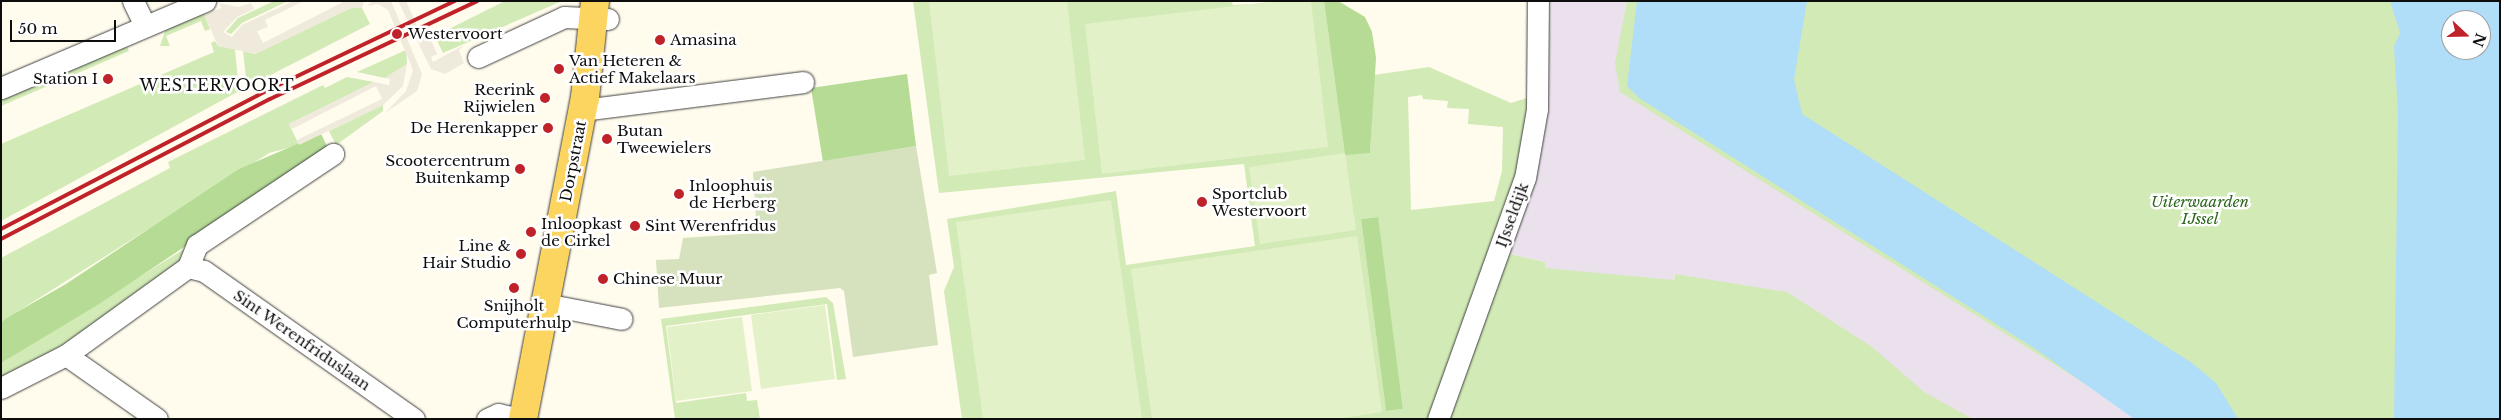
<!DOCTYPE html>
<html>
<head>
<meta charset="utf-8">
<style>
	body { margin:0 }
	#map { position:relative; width:2501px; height:420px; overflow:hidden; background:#fffbed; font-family:"Libre Baskerville",serif }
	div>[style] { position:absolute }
	.industrial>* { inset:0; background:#ebe1ec }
	.green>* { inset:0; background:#d1eab6 }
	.forest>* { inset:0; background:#b5db94 }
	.cemetery>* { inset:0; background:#d6e1be }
	.pitch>* { inset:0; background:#e3f1c8 }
	.plaza>* { inset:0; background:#efeadc }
	.water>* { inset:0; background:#b0ddf8 }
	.roads { filter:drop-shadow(0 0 1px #404040) drop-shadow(0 0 1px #404040) }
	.minor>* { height:21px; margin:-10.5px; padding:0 10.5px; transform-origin:10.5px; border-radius:10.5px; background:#fff }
	.major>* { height:28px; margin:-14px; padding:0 14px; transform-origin:14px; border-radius:14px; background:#fcd460 }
	.rail>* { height:4px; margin:-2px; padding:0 2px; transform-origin:2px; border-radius:2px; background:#c0222a }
	.dots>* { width:14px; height:14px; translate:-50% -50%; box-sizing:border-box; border:2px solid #fff; border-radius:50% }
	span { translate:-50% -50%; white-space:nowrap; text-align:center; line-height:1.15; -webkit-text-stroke:5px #fff; paint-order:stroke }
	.poi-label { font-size:15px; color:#0d0d0d }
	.left { translate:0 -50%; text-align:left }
	.right { translate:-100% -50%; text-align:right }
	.street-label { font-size:15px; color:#0d0d0d }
	.park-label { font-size:15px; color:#2c661c; font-style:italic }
	.neighbourhood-label { font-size:16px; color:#0d0d0d; letter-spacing:1px }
	.frame { position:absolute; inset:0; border:2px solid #0d0d0d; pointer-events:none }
	.north { position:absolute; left:2441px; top:10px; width:50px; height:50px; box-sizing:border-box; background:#fff; border:1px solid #9e9e9e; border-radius:50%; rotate:111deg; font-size:14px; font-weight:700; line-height:20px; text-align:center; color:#0d0d0d }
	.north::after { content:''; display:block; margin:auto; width:18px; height:22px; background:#c0222a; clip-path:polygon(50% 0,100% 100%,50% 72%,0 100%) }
	.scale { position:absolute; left:10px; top:20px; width:106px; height:22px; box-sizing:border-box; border:2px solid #0d0d0d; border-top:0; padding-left:6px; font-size:15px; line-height:18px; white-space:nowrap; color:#0d0d0d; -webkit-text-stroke:4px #fff; paint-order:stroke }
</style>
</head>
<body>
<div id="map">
	<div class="industrial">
		<i style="clip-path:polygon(1545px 1px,1637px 1px,2034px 348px,2134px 419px,1924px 419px,1675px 274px,1670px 296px,1543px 283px,1545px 262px,1509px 254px)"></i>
	</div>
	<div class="green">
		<i style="clip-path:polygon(274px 1px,288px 1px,242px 23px,231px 34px,226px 32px,238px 18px)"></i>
		<i style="clip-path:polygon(505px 1px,562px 1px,443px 53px,435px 36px)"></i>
		<i style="clip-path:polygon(evenodd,913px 1px,1231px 1px,1233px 5px,1324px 1px,1345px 154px,1370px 153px,1374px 75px,1429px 67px,1511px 103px,1530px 97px,1517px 170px,1431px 419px,962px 419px,944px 291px,954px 267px,947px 219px,1116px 191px,1126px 265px,1255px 246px,1244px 164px,939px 193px,913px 1px,1422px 95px,1423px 99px,1448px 101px,1447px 108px,1469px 109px,1468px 124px,1503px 127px,1502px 171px,1494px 201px,1411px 210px,1408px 97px,1422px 95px,913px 1px,1377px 217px,1403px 409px,1386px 411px,1361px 219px,1377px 217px)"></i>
		<i style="clip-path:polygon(1627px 1px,2398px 1px,2405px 16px,2405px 419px,2141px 419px,1620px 92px,1615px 63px)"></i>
		<i style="clip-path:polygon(351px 8px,362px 8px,370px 24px,247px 87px,243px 51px,255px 54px)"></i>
		<i style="clip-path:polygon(202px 9px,210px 29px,205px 31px,201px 21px,166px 36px,170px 46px,160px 46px,166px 28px)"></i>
		<i style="clip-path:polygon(215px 41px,218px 46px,235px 49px,239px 91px,1px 221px,1px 144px,214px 52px,211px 43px)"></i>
		<i style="clip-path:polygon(125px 42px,129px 51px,1px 106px,1px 95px)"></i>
		<i style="clip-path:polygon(406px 50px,407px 64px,385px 78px,357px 72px)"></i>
		<i style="clip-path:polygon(347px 77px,374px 82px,289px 124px,299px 145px,269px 153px,1px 322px,1px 258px,170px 168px,168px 162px,323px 85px,325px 88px)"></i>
		<i style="clip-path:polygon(383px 105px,383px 111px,336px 145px,329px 131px)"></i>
		<i style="clip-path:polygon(189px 246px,179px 264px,67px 346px,1px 381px,1px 363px)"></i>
		<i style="clip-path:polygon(1509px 254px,1545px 262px,1545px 268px,1674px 280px,1675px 274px,1787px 292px,1872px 347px,1924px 392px,1973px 419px,1448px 419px)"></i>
		<i style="clip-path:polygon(826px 297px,833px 303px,846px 379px,837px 380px,827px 304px,666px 326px,676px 403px,746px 393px,747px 401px,757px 400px,760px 419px,675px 419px,661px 319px)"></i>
	</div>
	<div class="forest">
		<i style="clip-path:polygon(1324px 1px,1338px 1px,1365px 17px,1372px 32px,1376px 58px,1370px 153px,1345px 155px)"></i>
		<i style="clip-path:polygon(907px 74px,916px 146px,823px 162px,811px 88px)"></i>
		<i style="clip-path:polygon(321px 134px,329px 150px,99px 304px,1px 363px,1px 322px,10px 316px,66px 284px,239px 169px)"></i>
		<i style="clip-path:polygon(1378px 217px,1403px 409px,1386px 411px,1361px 219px)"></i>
	</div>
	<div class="cemetery">
		<i style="clip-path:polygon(916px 146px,937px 273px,929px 275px,938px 345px,853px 357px,844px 291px,840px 288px,659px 308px,656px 260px,679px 259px,683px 238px,757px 233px,753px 172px)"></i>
	</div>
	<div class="pitch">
		<i style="clip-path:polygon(929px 1px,1067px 1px,1085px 160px,949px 176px)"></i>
		<i style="clip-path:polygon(1277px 1px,1311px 1px,1328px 147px,1102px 174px,1085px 24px)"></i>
		<i style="clip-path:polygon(1345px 153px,1356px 230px,1260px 244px,1249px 167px)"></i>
		<i style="clip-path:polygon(1111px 200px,1142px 419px,983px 419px,956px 222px)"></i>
		<i style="clip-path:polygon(1357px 236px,1382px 412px,1338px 419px,1152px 419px,1131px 269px)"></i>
		<i style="clip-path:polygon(825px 305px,835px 379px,761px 389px,751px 315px)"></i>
		<i style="clip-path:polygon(742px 317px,752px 391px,676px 401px,667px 327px)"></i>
	</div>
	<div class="plaza">
		<i style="clip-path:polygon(293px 1px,304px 1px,265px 20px,268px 27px,257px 31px,263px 43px,345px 1px,364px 1px,362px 8px,351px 8px,255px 54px,218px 46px,202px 9px,212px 5px,215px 11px,221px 8px,219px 3px,239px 7px,251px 3px,254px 9px,237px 17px,223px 32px,232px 37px,242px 25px)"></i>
		<i style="clip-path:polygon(373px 1px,391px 1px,422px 74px,417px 91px,385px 113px,406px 91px,413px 70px,388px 10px,378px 4px,367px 6px)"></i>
		<i style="clip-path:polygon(398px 1px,406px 1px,424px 41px,430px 38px,437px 54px,431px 57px,433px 62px,464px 45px,459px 50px,464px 63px,445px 74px,431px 69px)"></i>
		<i style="clip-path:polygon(407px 64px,403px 86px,383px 105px,299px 145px,297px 140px,382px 99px,376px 86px,292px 129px,289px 124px,374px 82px,389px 85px,390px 79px,385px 78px)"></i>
	</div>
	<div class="water">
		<i style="clip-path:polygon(1637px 1px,1807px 1px,1794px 79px,1802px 114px,2192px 363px,2216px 383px,2238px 419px,2134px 419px,2034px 348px,1639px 98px,1627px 86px)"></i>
		<i style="clip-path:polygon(evenodd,2390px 1px,2500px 1px,2500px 419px,2394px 419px,2398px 113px,2394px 46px,2400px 33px,2390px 1px,2451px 20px,2481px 20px,2481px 50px,2451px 50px,2451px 20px)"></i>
	</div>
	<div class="roads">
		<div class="minor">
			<i style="left:133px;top:1px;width:28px;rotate:64deg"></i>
			<i style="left:478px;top:57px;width:95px;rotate:-24.9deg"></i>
			<i style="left:564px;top:17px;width:44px;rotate:2.6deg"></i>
			<i style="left:1px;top:88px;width:222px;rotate:-23.1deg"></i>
			<i style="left:582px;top:110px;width:223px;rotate:-7.2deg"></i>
			<i style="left:188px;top:267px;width:16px;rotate:14deg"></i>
			<i style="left:204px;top:271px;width:257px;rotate:35.2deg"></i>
			<i style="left:188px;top:267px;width:24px;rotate:-68deg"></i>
			<i style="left:197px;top:245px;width:164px;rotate:-33.8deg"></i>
			<i style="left:545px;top:304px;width:78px;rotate:11deg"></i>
			<i style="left:66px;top:355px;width:111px;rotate:35.1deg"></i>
			<i style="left:1px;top:388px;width:73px;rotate:-26.9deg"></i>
			<i style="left:66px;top:355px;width:150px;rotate:-35.8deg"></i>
			<i style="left:487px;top:419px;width:12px;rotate:-24deg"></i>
			<i style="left:498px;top:414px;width:23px;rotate:13deg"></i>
			<i style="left:1438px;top:419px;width:256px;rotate:-70.2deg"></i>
			<i style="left:1525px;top:178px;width:70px;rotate:-80.1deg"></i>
			<i style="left:1537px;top:109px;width:108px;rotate:-89.5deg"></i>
		</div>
		<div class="major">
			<i style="left:523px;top:419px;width:327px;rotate:-79.1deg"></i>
			<i style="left:585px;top:98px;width:98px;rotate:-84.1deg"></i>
		</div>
	</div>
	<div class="rail">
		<i style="left:1px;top:229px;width:299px;rotate:-27.5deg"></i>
		<i style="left:266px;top:91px;width:209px;rotate:-25.5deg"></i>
		<i style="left:1px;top:239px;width:303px;rotate:-27.5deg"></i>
		<i style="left:270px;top:99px;width:229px;rotate:-25.3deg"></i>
	</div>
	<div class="dots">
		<i style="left:397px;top:34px;background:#c0222a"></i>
		<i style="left:660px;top:40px;background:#c0222a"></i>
		<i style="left:559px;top:69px;background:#c0222a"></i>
		<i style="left:108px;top:79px;background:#c0222a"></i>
		<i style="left:545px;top:98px;background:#c0222a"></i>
		<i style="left:548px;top:128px;background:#c0222a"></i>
		<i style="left:607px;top:139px;background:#c0222a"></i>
		<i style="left:520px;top:169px;background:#c0222a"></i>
		<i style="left:679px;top:194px;background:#c0222a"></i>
		<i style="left:1202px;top:202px;background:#c0222a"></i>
		<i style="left:635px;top:226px;background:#c0222a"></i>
		<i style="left:531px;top:232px;background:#c0222a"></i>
		<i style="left:521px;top:254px;background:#c0222a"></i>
		<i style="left:603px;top:279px;background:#c0222a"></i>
		<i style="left:514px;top:288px;background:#c0222a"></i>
	</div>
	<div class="poi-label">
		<span class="left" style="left:408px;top:34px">Westervoort</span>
		<span class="left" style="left:670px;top:40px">Amasina</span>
		<span class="left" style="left:569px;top:69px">Van Heteren &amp;<br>Actief Makelaars</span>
		<span class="right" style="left:98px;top:79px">Station I</span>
		<span class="right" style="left:535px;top:98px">Reerink<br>Rijwielen</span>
		<span class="right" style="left:538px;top:128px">De Herenkapper</span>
		<span class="left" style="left:617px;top:139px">Butan<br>Tweewielers</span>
		<span class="right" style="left:510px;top:169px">Scootercentrum<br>Buitenkamp</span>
		<span class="left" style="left:689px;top:194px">Inloophuis<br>de Herberg</span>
		<span class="left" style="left:1212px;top:202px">Sportclub<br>Westervoort</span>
		<span class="left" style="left:541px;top:232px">Inloopkast<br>de Cirkel</span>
		<span class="left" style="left:645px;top:226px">Sint Werenfridus</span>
		<span class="right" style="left:511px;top:254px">Line &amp;<br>Hair Studio</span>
		<span class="left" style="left:613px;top:279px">Chinese Muur</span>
		<span style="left:514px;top:314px">Snijholt<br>Computerhulp</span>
	</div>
	<div class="street-label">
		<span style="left:573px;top:161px;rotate:-79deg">Dorpstraat</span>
		<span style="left:1512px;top:215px;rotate:-70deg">IJsseldijk</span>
		<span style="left:302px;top:340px;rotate:35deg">Sint Werenfriduslaan</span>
	</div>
	<div class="park-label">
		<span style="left:2200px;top:210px">Uiterwaarden<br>IJssel</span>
	</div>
	<div class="neighbourhood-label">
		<span style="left:217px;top:85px">WESTERVOORT</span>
	</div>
	<div class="frame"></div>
	<div class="north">N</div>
	<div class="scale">50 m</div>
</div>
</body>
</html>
